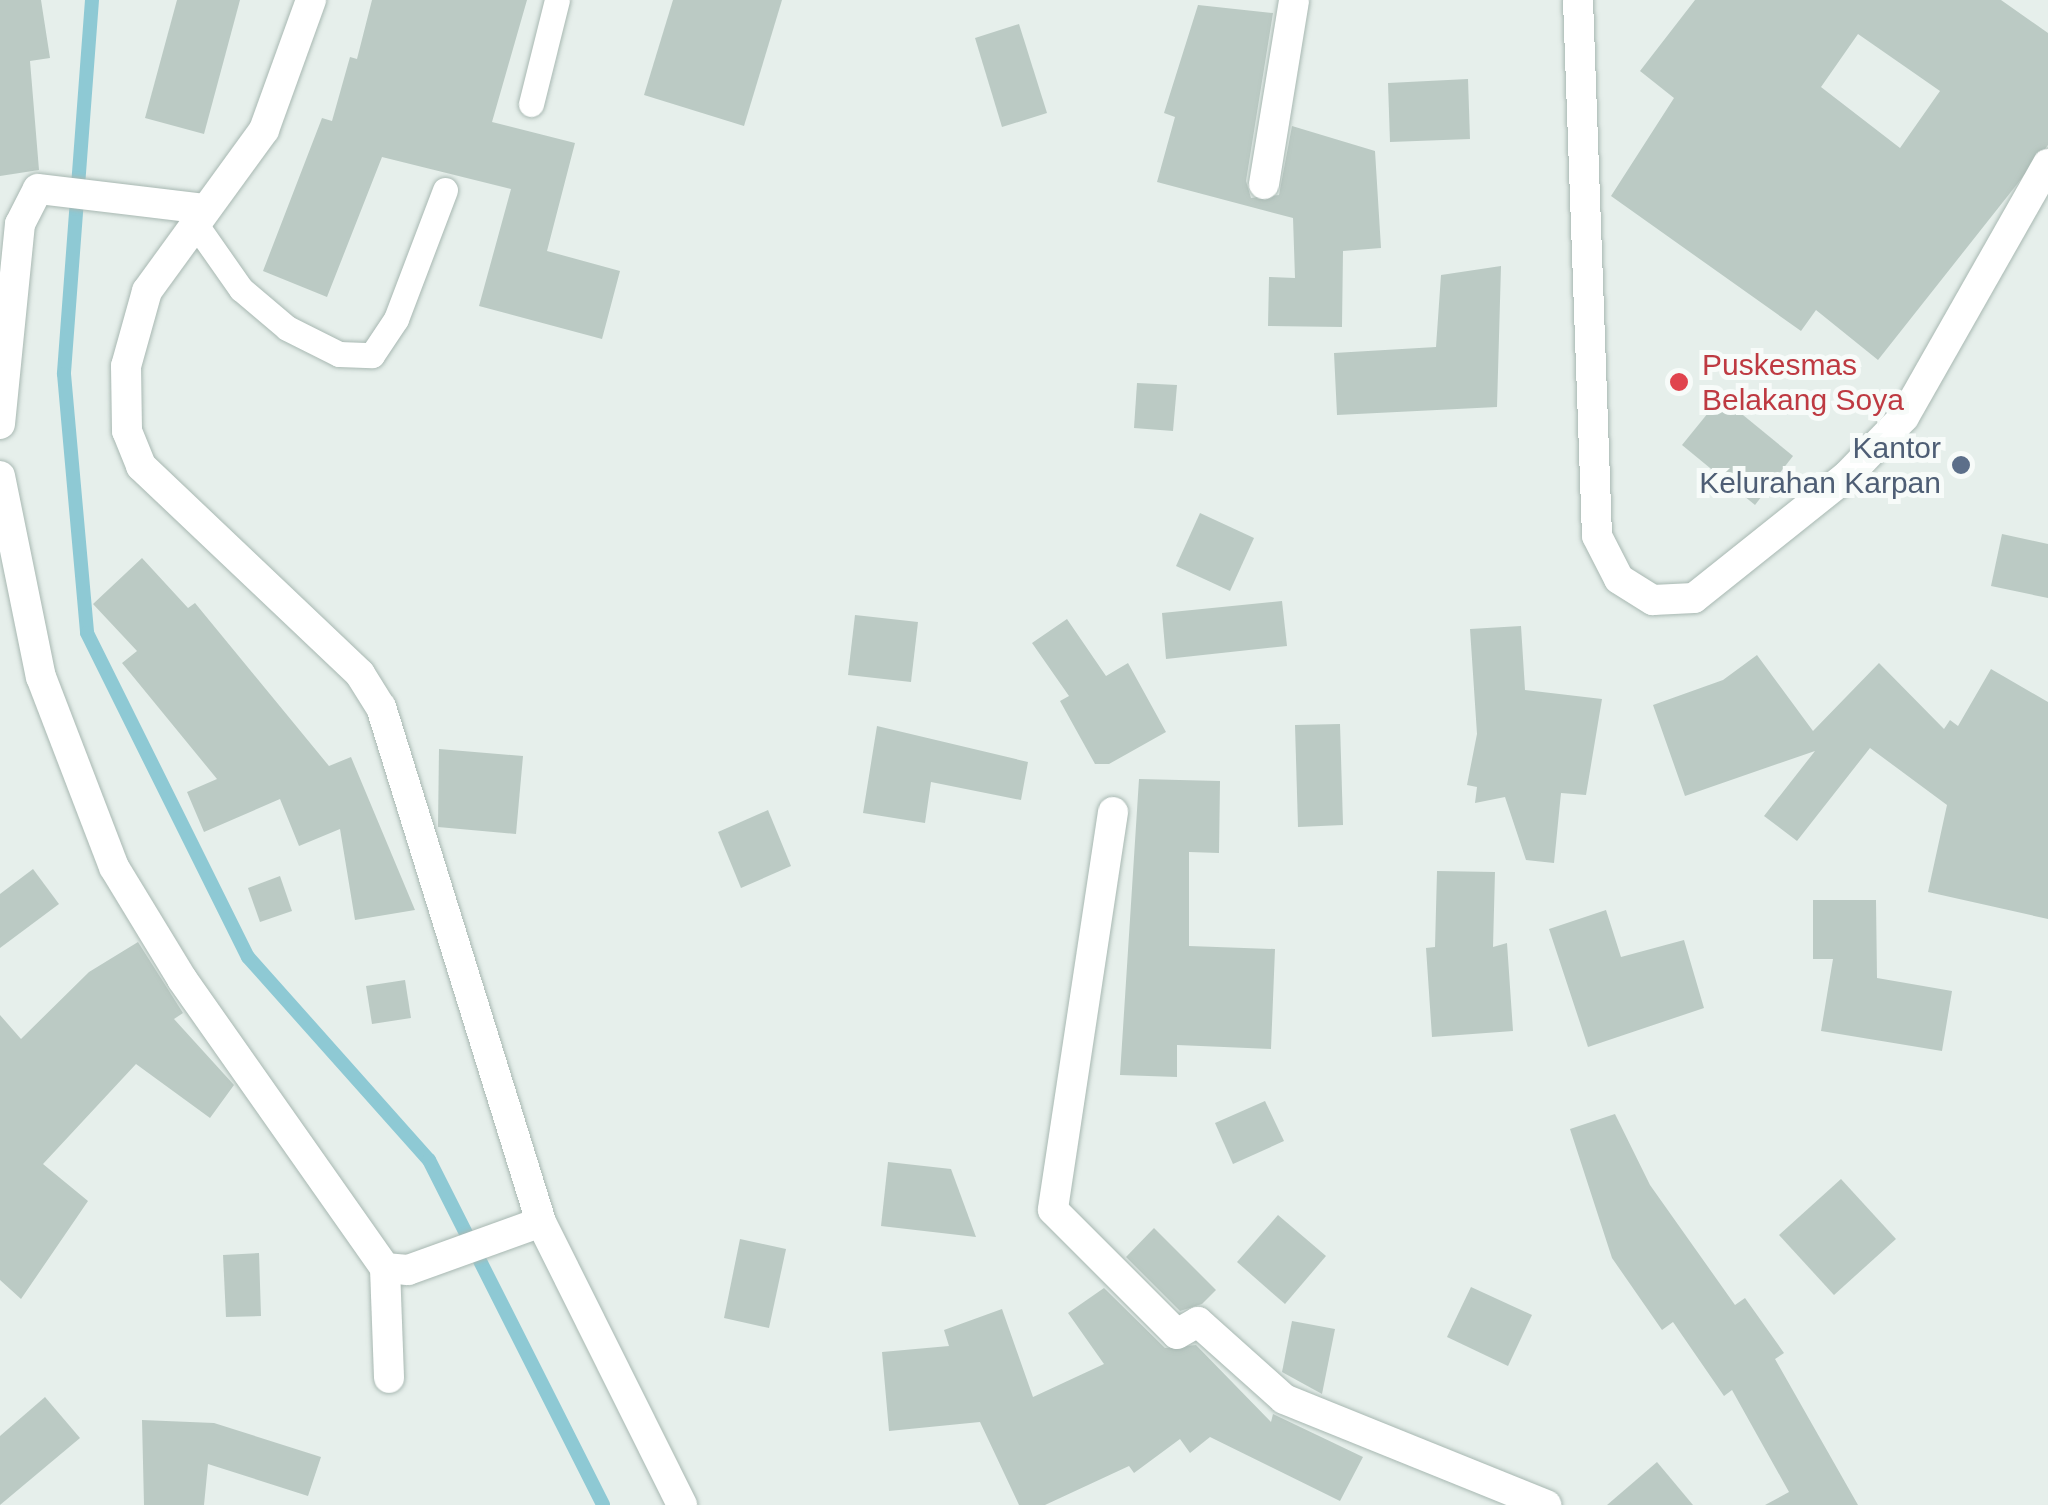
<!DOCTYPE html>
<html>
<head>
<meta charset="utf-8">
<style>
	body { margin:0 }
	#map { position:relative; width:2048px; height:1505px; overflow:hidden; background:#e6efeb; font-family:Arial,sans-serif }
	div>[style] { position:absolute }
	.stream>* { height:14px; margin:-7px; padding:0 7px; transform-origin:7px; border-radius:7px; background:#8ec9d4 }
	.building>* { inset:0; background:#bbcac4 }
	.roads { filter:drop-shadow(0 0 2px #a8b8b2) drop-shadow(0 0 2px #a8b8b2) }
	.service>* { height:25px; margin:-12.5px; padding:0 12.5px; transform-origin:12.5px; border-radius:12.5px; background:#fff }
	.minor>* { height:30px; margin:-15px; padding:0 15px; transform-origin:15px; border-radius:15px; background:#fff }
	.dots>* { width:28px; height:28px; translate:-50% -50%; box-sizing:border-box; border:5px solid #f7fbf9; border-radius:50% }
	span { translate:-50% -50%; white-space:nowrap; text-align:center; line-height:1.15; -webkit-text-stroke:10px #f7fbf9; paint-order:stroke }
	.health-label { font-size:30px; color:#be3a42 }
	.left { translate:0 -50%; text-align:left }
	.service-label { font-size:30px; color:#4e5e75 }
	.right { translate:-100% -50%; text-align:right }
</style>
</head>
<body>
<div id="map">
	<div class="stream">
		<i style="left:92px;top:0;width:375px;rotate:94.3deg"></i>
		<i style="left:64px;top:374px;width:260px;rotate:84.9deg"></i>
		<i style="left:87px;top:633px;width:362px;rotate:63.6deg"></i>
		<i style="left:248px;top:957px;width:272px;rotate:48.3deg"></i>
		<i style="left:429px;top:1160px;width:386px;rotate:63.2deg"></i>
	</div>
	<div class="building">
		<i style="clip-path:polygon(0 0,41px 0,50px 58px,30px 61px,39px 170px,0 176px)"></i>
		<i style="clip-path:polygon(177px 0,240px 0,204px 134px,145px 118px)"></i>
		<i style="clip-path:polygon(372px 0,527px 0,492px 122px,575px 143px,547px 251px,620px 271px,602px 339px,479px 306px,511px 189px,382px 157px,327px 297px,263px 271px,322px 118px,332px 121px,350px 57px,357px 59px)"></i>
		<i style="clip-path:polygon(673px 0,782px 0,744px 126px,644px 95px)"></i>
		<i style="clip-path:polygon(evenodd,1695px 0,2001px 0,2048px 33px,2048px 145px,1878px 360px,1816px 310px,1801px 331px,1611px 196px,1674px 98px,1640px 71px,1695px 0,1858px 34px,1940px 91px,1900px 148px,1821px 87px,1858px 34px)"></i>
		<i style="clip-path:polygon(1198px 5px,1273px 13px,1246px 181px,1251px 198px,1279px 195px,1292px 126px,1375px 151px,1381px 248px,1343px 251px,1342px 327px,1268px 326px,1269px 277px,1295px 278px,1293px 218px,1157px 182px,1175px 117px,1164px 113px)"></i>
		<i style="clip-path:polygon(1019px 24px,1047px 113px,1002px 127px,975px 38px)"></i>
		<i style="clip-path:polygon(1468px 79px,1470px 139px,1390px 142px,1388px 83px)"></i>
		<i style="clip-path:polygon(1501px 266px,1497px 407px,1337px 415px,1334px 353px,1436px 347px,1441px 275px)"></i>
		<i style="clip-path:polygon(1137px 383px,1177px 385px,1173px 431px,1134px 428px)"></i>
		<i style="clip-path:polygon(1721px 397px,1793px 456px,1755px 505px,1682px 445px)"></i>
		<i style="clip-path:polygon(1200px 513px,1254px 538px,1230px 591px,1176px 566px)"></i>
		<i style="clip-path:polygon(2002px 534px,2048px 544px,2048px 598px,1991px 586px)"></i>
		<i style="clip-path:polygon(142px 558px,188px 608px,195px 603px,329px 766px,351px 757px,415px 910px,355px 920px,340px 829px,299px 846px,280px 799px,204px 832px,187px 792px,217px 779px,122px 663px,137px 651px,93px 604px)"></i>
		<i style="clip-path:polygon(1282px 601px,1287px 646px,1166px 659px,1162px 613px)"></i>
		<i style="clip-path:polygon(855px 615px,918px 622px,911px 682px,848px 675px)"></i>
		<i style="clip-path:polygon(1067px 619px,1106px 676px,1128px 663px,1166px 732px,1109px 764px,1095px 764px,1060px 701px,1069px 696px,1032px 643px)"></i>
		<i style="clip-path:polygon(1521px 626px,1525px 690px,1602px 699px,1586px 795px,1561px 793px,1554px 863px,1526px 860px,1505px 797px,1475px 803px,1477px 787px,1467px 785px,1477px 734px,1470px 629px)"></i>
		<i style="clip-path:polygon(1757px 655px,1813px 731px,1879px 663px,1944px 729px,1950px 720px,1958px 726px,1991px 669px,2048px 702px,2048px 919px,1928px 892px,1947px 805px,1870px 748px,1797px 841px,1764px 816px,1815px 751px,1685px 796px,1653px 705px,1723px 680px)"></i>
		<i style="clip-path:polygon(1340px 724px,1343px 825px,1298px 827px,1295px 725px)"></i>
		<i style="clip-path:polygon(877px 726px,1028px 762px,1021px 800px,931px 782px,925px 823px,863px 813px)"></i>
		<i style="clip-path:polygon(439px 749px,523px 756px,516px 834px,438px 827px)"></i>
		<i style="clip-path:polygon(1139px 779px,1220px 781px,1219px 853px,1189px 852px,1189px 946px,1275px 949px,1271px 1049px,1177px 1045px,1177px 1077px,1120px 1075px)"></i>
		<i style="clip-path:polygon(768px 810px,791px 866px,741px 888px,718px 832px)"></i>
		<i style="clip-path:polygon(33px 869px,59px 904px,0 948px,0 894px)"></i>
		<i style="clip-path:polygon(1437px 871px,1495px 872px,1493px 947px,1507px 943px,1513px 1031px,1432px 1037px,1426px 948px,1435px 947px)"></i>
		<i style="clip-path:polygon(280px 876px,292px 911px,260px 922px,248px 888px)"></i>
		<i style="clip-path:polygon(1813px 900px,1876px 900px,1877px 978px,1952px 991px,1942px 1051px,1821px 1031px,1833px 959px,1813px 959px)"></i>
		<i style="clip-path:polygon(1606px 910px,1621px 957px,1684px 940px,1704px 1008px,1588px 1047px,1549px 929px)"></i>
		<i style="clip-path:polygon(138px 942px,183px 1013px,174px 1019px,234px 1085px,210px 1118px,136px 1064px,43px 1164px,88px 1201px,21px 1299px,0 1280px,0 1015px,21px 1039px,89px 972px)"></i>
		<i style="clip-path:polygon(405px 980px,411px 1018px,372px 1024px,366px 986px)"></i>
		<i style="clip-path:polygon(1265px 1101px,1284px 1141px,1233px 1164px,1215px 1123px)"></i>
		<i style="clip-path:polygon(1615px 1114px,1650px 1185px,1735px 1305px,1745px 1298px,1784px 1353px,1775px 1359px,1858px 1505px,1765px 1505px,1789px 1492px,1732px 1390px,1724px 1396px,1673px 1322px,1662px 1330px,1612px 1258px,1570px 1129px)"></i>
		<i style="clip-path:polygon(888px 1162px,951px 1169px,976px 1237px,881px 1226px)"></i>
		<i style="clip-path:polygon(1841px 1179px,1896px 1239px,1834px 1295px,1779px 1235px)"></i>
		<i style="clip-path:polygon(1278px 1215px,1326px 1256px,1285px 1304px,1237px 1262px)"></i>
		<i style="clip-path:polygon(1154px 1228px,1216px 1290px,1202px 1304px,1180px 1311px,1126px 1257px)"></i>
		<i style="clip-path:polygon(740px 1239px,786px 1249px,769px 1328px,724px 1318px)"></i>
		<i style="clip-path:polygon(259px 1253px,261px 1316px,226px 1317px,223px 1255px)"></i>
		<i style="clip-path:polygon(1471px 1287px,1532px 1315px,1508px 1366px,1447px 1337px)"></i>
		<i style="clip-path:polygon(1104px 1288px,1165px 1348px,1196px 1345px,1271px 1422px,1273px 1414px,1363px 1457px,1340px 1501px,1210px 1437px,1190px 1453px,1180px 1439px,1134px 1473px,1129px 1466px,1045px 1505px,1019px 1505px,980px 1422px,889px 1431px,882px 1352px,949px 1346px,944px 1330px,1002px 1309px,1033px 1397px,1104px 1364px,1068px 1313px)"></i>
		<i style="clip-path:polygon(1292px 1321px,1335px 1329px,1322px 1394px,1282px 1372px)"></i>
		<i style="clip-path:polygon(45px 1397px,80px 1438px,0 1505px,0 1436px)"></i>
		<i style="clip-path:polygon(142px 1420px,214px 1423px,321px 1457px,308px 1496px,208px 1464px,204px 1505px,144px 1505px)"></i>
		<i style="clip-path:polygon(1657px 1462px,1693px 1505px,1607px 1505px)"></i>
	</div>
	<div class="roads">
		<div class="service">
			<i style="left:531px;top:104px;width:107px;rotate:-76deg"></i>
			<i style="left:194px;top:222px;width:82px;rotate:55deg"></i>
			<i style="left:241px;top:289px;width:60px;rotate:40.3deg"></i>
			<i style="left:287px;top:328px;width:58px;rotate:26.6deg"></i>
			<i style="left:339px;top:354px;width:33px;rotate:2deg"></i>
			<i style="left:372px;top:355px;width:43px;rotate:-56.3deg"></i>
			<i style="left:396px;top:319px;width:138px;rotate:-69.2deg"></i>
		</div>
		<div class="minor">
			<i style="left:311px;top:0;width:138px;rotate:109.9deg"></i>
			<i style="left:264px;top:130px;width:199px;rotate:126deg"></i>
			<i style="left:147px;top:291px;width:78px;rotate:105.6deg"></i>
			<i style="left:126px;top:366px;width:65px;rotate:89.1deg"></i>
			<i style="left:127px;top:431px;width:38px;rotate:68deg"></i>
			<i style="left:141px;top:466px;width:302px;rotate:43.5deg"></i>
			<i style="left:360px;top:674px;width:39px;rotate:58deg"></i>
			<i style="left:381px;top:707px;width:539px;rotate:72.74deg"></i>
			<i style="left:541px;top:1222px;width:316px;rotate:63.5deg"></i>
			<i style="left:1578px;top:0;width:536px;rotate:87.97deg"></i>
			<i style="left:1597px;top:536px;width:48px;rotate:62.9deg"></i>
			<i style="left:1619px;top:579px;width:40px;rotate:32deg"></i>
			<i style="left:1653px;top:600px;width:41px;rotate:-2.8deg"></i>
			<i style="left:1694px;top:598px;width:196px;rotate:-38.6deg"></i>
			<i style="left:1847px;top:476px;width:82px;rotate:-46deg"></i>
			<i style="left:1904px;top:417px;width:291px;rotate:-60.4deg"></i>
			<i style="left:1264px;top:184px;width:186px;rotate:-80.7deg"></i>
			<i style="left:0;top:424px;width:201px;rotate:-84.3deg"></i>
			<i style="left:20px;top:224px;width:39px;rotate:-63deg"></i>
			<i style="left:38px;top:189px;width:169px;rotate:6.8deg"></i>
			<i style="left:0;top:476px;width:205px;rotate:78.5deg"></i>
			<i style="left:41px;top:677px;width:204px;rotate:69deg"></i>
			<i style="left:114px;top:867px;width:131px;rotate:58.7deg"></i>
			<i style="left:182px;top:979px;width:353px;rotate:54.9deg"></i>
			<i style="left:385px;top:1268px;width:23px;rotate:5deg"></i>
			<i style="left:408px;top:1270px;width:141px;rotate:-19.8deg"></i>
			<i style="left:1113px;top:812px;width:402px;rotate:98.6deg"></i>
			<i style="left:1053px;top:1210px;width:175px;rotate:45deg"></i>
			<i style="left:1177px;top:1334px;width:24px;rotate:-30deg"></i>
			<i style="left:1198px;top:1322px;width:115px;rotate:41.8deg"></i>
			<i style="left:1284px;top:1399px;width:283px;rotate:22deg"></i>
			<i style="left:385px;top:1268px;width:110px;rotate:87.9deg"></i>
		</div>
	</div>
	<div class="dots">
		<i style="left:1679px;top:382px;background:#e0444e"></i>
		<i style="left:1961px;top:465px;background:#5c6f8a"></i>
	</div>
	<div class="health-label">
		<span class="left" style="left:1702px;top:382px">Puskesmas<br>Belakang Soya</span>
	</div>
	<div class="service-label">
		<span class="right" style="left:1941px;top:465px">Kantor<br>Kelurahan Karpan</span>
	</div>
</div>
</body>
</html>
